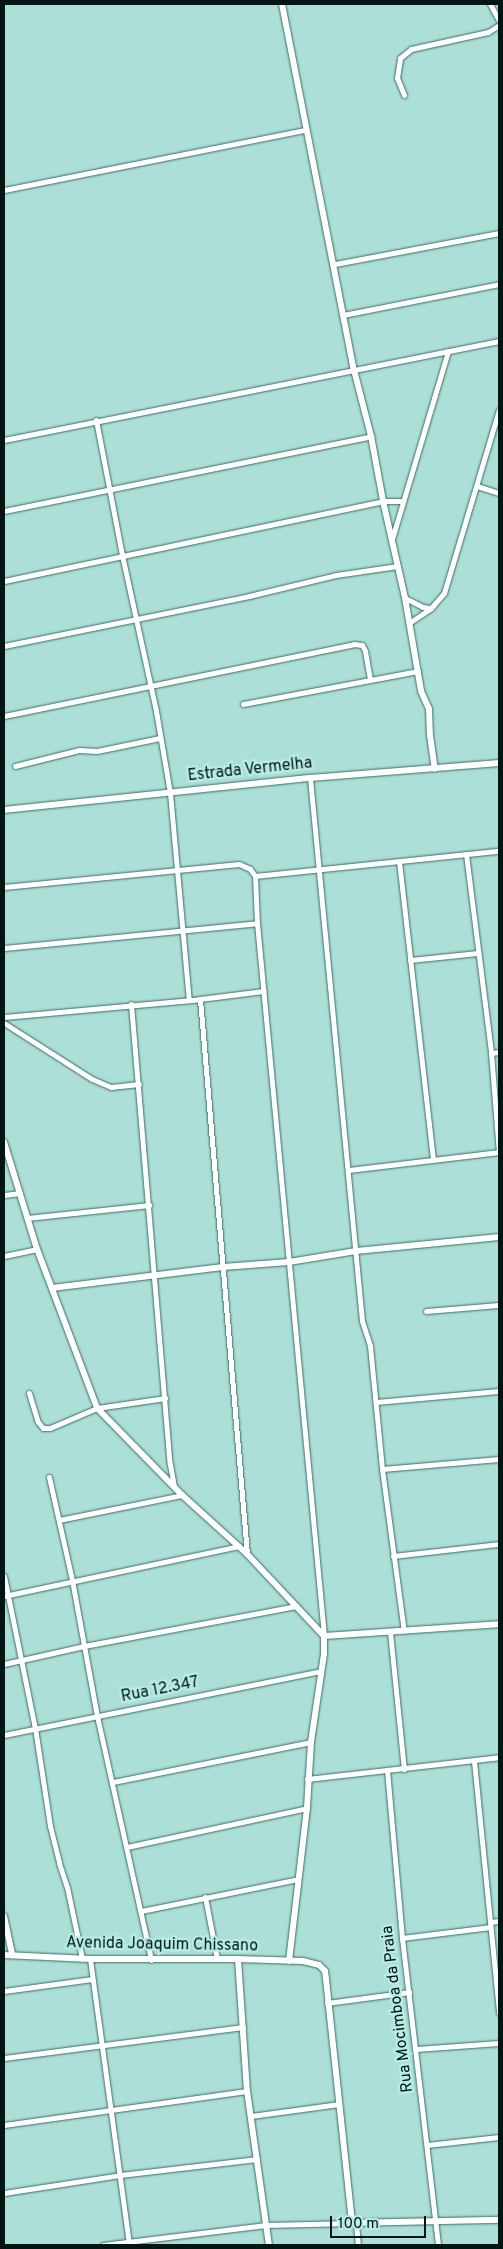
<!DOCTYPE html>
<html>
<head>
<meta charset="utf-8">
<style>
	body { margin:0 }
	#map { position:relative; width:503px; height:2249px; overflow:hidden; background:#abdfd8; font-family:Overpass,sans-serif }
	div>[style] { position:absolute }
	.roads { filter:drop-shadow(0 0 1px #3c6d67) drop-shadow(0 0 1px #3c6d67) }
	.minor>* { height:5px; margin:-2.5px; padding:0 2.5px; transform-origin:2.5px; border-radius:2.5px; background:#fff }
	.tertiary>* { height:6px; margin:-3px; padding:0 3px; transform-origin:3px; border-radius:3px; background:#fff }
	span { translate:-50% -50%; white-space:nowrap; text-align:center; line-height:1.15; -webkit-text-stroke:4.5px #b8ede5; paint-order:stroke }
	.street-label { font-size:16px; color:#021513 }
	.frame { position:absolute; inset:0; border:5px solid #021513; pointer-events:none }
	.scale { position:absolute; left:330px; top:2216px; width:96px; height:22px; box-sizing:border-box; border:2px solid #021513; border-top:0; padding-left:6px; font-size:15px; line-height:18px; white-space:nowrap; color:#021513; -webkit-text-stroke:4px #b8ede5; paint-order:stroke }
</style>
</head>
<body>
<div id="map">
	<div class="roads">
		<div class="minor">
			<i style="left:490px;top:4px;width:18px;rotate:61deg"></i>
			<i style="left:404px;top:95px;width:18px;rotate:-112deg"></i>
			<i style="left:397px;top:78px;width:20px;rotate:-81deg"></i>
			<i style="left:400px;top:58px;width:14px;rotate:-39deg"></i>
			<i style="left:411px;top:49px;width:79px;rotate:-12.4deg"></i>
			<i style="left:488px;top:32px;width:13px;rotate:-32deg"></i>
			<i style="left:4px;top:190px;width:307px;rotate:-11.3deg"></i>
			<i style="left:335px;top:264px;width:167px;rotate:-10.7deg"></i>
			<i style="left:343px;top:315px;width:159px;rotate:-11.2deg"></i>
			<i style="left:96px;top:420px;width:137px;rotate:79.1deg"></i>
			<i style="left:122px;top:555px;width:160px;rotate:77.7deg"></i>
			<i style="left:156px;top:711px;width:83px;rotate:80.3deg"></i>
			<i style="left:170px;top:793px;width:208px;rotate:84.8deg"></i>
			<i style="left:4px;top:440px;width:505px;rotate:-11.31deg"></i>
			<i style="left:477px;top:486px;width:23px;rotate:18deg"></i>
			<i style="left:4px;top:511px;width:375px;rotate:-11.5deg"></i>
			<i style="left:392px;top:539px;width:196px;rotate:-73.4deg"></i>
			<i style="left:4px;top:581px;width:387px;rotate:-11.9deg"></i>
			<i style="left:383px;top:501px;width:20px"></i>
			<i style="left:405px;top:598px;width:20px;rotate:27deg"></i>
			<i style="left:423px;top:607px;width:7px;rotate:8deg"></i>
			<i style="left:409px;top:623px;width:27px;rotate:-34deg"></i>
			<i style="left:431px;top:608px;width:20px;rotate:-49deg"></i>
			<i style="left:444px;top:593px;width:191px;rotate:-73.3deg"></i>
			<i style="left:4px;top:646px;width:250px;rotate:-11.5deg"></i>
			<i style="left:249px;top:596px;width:89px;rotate:-13.6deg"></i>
			<i style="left:336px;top:575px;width:62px;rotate:-8.4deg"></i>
			<i style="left:243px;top:704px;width:178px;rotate:-10.7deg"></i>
			<i style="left:4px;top:716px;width:357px;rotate:-11.6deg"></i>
			<i style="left:354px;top:644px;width:8px;rotate:7deg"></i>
			<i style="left:362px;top:645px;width:7px;rotate:63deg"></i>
			<i style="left:365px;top:651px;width:27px;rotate:80deg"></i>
			<i style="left:15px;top:766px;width:66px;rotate:-14deg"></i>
			<i style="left:79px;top:750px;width:18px;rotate:3deg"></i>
			<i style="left:97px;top:751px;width:64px;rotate:-11.7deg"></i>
			<i style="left:310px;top:778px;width:545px;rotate:84.53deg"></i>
			<i style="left:362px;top:1321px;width:26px;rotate:72deg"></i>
			<i style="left:370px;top:1346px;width:124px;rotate:84.4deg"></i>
			<i style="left:382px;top:1469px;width:163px;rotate:82.3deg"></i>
			<i style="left:466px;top:854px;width:201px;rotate:82.8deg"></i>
			<i style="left:491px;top:1053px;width:99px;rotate:85.4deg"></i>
			<i style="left:399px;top:861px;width:299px;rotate:83.5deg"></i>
			<i style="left:255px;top:876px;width:245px;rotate:-5.9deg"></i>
			<i style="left:4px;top:887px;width:236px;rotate:-5.6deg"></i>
			<i style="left:239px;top:864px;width:12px;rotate:24deg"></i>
			<i style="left:250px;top:869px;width:9px;rotate:54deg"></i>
			<i style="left:255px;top:876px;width:47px;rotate:87.6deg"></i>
			<i style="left:257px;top:923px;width:716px;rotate:84.63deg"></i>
			<i style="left:4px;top:948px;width:254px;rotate:-5.6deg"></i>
			<i style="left:410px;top:960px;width:68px;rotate:-5.9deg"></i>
			<i style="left:200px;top:999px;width:557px;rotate:85.16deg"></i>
			<i style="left:131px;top:1004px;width:462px;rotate:85.2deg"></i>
			<i style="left:170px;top:1464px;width:22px;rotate:80deg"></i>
			<i style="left:4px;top:1017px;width:197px;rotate:-5.2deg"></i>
			<i style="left:200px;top:999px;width:64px;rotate:-7.1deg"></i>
			<i style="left:4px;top:1023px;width:104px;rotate:32.5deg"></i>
			<i style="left:92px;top:1079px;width:21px;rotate:23deg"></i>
			<i style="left:111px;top:1087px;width:28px;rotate:-6deg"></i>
			<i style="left:491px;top:1053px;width:8px;rotate:-7deg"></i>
			<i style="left:349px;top:1170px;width:151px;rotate:-6.8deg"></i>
			<i style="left:4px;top:1195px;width:16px;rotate:-7deg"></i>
			<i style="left:27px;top:1218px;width:123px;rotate:-6.1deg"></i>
			<i style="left:4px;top:1256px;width:34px;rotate:-12deg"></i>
			<i style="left:426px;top:1311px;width:73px;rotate:-4.7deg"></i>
			<i style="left:29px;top:1393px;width:30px;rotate:73deg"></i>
			<i style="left:38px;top:1422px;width:8px;rotate:50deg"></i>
			<i style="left:43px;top:1428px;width:7px"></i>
			<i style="left:50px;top:1428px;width:51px;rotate:-23.1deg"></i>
			<i style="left:97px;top:1408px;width:69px;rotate:-8.4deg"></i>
			<i style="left:376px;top:1402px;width:123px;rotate:-5.1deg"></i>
			<i style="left:382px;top:1469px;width:117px;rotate:-4.9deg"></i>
			<i style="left:49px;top:1477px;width:106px;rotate:77.4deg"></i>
			<i style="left:72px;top:1580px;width:138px;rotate:79.6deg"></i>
			<i style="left:97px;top:1716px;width:250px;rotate:77.5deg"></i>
			<i style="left:59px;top:1520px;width:126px;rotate:-11.5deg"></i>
			<i style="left:393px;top:1556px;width:107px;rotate:-6.5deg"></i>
			<i style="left:4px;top:1576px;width:155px;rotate:78.5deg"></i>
			<i style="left:35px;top:1728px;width:99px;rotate:81.3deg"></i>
			<i style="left:50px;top:1826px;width:38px;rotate:76deg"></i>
			<i style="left:59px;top:1863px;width:25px;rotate:72deg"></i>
			<i style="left:67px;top:1887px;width:73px;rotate:78.1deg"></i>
			<i style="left:4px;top:1596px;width:240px;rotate:-12deg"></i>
			<i style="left:390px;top:1632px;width:138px;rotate:84.2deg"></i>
			<i style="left:4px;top:1664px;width:82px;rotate:-12.7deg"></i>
			<i style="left:84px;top:1646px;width:216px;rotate:-10.7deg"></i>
			<i style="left:4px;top:1735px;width:323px;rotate:-11.4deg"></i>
			<i style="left:474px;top:1761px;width:253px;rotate:84.3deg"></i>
			<i style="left:387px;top:1770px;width:169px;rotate:84.9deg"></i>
			<i style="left:402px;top:1938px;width:309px;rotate:83.3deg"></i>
			<i style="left:307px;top:1779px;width:193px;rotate:-6.5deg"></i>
			<i style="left:113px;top:1782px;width:202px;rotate:-11.4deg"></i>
			<i style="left:127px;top:1847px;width:184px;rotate:-12.2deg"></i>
			<i style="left:205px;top:1897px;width:63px;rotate:79deg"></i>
			<i style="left:141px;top:1911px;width:160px;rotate:-11.5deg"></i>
			<i style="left:490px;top:1922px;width:9px;rotate:-6deg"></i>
			<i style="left:402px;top:1938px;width:89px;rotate:-7.1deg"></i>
			<i style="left:90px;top:1959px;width:289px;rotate:82.2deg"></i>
			<i style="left:4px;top:1991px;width:89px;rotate:-7.8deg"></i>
			<i style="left:327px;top:2003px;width:83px;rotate:-7.6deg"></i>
			<i style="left:416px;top:2049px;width:83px;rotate:-4.1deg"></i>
			<i style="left:4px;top:2058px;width:241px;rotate:-7.4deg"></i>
			<i style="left:251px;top:2116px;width:89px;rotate:-7.8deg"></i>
			<i style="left:4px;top:2125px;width:245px;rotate:-8deg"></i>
			<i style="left:427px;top:2145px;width:72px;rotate:-6.3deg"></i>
			<i style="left:4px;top:2193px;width:117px;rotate:-8.8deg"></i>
			<i style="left:120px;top:2175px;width:138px;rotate:-6.7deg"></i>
			<i style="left:356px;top:2223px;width:22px;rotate:85deg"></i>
			<i style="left:103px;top:2245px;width:164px;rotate:-7deg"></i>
			<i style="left:266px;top:2225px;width:86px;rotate:-1.3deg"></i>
		</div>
		<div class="tertiary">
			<i style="left:282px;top:4px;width:373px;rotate:78.9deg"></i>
			<i style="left:354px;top:370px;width:68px;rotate:75.6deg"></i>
			<i style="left:371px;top:436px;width:66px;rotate:79.5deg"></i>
			<i style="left:383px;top:501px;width:99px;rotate:77.2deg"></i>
			<i style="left:405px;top:598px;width:94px;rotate:80.2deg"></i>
			<i style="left:421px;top:691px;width:20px;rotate:66deg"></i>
			<i style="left:429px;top:709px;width:26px;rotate:88deg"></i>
			<i style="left:430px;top:735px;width:34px;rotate:82deg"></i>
			<i style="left:4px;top:810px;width:308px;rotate:-6deg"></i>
			<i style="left:310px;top:778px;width:190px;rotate:-4.5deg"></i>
			<i style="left:4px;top:1142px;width:112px;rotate:72.9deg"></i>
			<i style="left:37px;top:1249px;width:170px;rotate:69.3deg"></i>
			<i style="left:97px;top:1408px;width:122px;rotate:45.7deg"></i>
			<i style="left:182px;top:1495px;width:88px;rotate:42.2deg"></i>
			<i style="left:247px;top:1554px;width:112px;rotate:46.8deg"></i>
			<i style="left:324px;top:1636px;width:18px;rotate:90deg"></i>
			<i style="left:324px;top:1654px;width:89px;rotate:98.4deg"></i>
			<i style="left:311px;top:1742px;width:66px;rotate:93.5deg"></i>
			<i style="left:307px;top:1808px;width:154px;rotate:96.7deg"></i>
			<i style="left:52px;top:1288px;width:172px;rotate:-7deg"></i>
			<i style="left:223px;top:1267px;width:66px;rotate:-4.3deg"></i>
			<i style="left:289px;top:1262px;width:68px;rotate:-9.3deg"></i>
			<i style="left:356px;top:1251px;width:144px;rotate:-5.6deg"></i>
			<i style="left:324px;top:1636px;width:175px;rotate:-3.9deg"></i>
			<i style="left:4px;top:1916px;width:40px;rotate:78deg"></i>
			<i style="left:4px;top:1955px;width:86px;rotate:2.7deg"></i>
			<i style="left:90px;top:1959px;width:148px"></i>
			<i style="left:238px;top:1959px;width:65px;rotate:1.8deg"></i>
			<i style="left:303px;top:1961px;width:16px;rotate:14deg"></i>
			<i style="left:319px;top:1965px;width:8px;rotate:45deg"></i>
			<i style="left:325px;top:1971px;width:8px;rotate:83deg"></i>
			<i style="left:326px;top:1979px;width:245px;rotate:83.9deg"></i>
			<i style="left:352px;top:2223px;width:147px;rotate:-1.2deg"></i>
			<i style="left:238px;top:1959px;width:132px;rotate:86.1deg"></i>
			<i style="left:247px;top:2091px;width:156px;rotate:81.9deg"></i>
		</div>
	</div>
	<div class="street-label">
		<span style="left:250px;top:770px;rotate:-6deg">Estrada Vermelha</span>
		<span style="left:160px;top:1690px;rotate:-11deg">Rua 12.347</span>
		<span style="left:162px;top:1945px;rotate:1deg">Avenida Joaquim Chissano</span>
		<span style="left:398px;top:2009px;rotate:-97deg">Rua Mocimboa da Praia</span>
	</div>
	<div class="frame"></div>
	<div class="scale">100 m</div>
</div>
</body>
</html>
